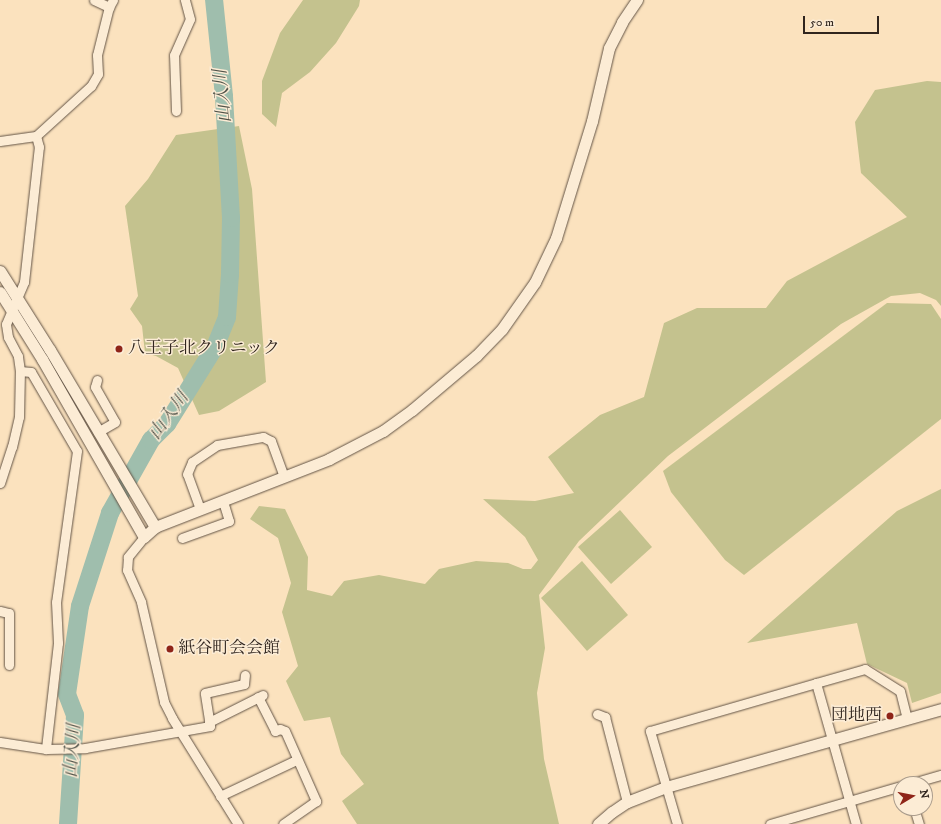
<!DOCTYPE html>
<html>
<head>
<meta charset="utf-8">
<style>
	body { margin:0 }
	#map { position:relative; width:941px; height:824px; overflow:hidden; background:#fbe2be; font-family:"IM FELL DW Pica","Noto Serif JP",serif }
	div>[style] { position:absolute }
	.green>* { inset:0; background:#c4c28e }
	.river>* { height:18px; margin:-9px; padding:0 9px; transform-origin:9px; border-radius:9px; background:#9fbead }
	.roads { filter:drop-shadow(0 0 1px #635446) drop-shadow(0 0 1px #635446) }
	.minor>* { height:9px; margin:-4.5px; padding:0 4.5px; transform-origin:4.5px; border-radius:4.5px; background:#fcecd5 }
	.tertiary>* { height:11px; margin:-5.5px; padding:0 5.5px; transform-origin:5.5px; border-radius:5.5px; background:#fcecd5 }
	.dots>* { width:11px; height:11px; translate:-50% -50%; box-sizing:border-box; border:2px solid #fcecd5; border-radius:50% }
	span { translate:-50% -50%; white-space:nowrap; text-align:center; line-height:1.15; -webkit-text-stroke:3px #fcecd5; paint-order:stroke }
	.poi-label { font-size:17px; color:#30251e }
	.left { translate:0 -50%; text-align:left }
	.right { translate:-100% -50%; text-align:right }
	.water-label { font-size:18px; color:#515349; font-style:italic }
	.north { position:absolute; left:893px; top:776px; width:40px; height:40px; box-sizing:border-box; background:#fcecd5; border:1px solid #aa9c8c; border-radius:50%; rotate:80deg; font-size:11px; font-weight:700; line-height:16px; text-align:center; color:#30251e }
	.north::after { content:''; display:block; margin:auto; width:14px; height:18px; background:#8f2418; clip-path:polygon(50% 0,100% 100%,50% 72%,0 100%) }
	.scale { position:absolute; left:803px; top:16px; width:76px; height:18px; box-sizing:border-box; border:2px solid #30251e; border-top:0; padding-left:5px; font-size:12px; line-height:14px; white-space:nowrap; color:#30251e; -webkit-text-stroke:3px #fcecd5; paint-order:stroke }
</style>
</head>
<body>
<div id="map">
	<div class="green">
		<i style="clip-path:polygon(303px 0,360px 0,359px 6px,336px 43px,310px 72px,282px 93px,276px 127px,262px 114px,262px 81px,280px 33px)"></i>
		<i style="clip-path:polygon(927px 81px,941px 82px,941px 306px,936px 300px,920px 293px,891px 296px,841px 324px,668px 456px,579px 541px,539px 595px,545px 648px,537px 693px,544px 759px,559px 824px,357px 824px,342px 801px,364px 784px,341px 754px,330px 717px,304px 721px,286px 681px,298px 666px,282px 612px,291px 583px,278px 538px,250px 519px,259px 506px,285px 509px,308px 557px,307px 590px,332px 596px,344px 581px,379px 575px,425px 584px,439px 569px,476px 561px,508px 563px,523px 569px,531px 569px,538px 560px,525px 537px,483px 499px,535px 501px,574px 493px,548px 457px,600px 415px,644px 397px,664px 323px,697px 308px,766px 308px,787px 281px,907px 217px,861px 173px,855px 122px,875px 90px)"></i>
		<i style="clip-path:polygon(239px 126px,252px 189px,266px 382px,219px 411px,199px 415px,178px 368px,156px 356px,145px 353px,142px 326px,130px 309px,138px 296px,125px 206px,148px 179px,176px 135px)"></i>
		<i style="clip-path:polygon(887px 303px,931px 304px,941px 319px,941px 419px,744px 575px,725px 560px,671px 492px,663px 471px)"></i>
		<i style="clip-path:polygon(941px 489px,941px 693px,912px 703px,907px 683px,867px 664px,857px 623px,747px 643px,897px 511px)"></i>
		<i style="clip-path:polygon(620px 510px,652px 547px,611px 584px,578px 547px)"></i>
		<i style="clip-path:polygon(582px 561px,628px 615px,587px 651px,541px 598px)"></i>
	</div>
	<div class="river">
		<i style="left:68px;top:824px;width:109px;rotate:-86.3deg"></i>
		<i style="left:75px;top:715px;width:22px;rotate:-111deg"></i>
		<i style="left:67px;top:694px;width:89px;rotate:-81.6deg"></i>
		<i style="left:80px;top:606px;width:98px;rotate:-72.1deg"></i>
		<i style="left:110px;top:513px;width:84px;rotate:-60.7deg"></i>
		<i style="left:151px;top:440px;width:23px;rotate:-45deg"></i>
		<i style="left:167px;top:424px;width:91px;rotate:-58.1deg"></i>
		<i style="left:215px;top:347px;width:32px;rotate:-68deg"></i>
		<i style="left:227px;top:317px;width:43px;rotate:-86deg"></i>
		<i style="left:230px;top:274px;width:56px;rotate:-89deg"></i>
		<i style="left:231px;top:218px;width:122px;rotate:-93.3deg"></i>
		<i style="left:224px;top:96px;width:97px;rotate:-95.9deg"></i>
	</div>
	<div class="roads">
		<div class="minor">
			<i style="left:94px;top:0;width:17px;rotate:25deg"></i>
			<i style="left:176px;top:111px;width:56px;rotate:-92deg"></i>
			<i style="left:174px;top:55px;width:39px;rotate:-66deg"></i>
			<i style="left:190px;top:19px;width:20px;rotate:-105deg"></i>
			<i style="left:0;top:141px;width:36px;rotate:-8deg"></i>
			<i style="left:36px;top:136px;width:74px;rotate:-42.3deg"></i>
			<i style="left:91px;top:86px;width:14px;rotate:-60deg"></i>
			<i style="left:98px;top:74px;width:19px;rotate:-93deg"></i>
			<i style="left:97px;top:55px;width:49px;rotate:-76deg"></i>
			<i style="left:109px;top:7px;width:8px;rotate:-60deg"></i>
			<i style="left:20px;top:371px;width:11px;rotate:5deg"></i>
			<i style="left:31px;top:372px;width:91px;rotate:59.8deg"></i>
			<i style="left:77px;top:451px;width:152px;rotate:97.9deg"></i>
			<i style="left:56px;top:602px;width:41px;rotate:87.2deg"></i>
			<i style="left:58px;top:643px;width:107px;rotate:96.5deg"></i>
			<i style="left:97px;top:380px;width:7px;rotate:106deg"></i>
			<i style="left:95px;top:387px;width:40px;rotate:60.3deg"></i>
			<i style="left:115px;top:422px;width:20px;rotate:150deg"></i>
			<i style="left:0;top:483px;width:38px;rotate:-72deg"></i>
			<i style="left:12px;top:447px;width:31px;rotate:-77deg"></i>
			<i style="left:19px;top:417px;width:46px;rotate:-88.8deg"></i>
			<i style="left:20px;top:371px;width:15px;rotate:-98deg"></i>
			<i style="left:18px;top:356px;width:21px;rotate:-118deg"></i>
			<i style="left:8px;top:337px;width:13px;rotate:-99deg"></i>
			<i style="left:6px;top:324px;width:46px;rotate:-66.8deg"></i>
			<i style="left:24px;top:282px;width:136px;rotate:-83.7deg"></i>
			<i style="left:39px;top:147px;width:11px;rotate:-105deg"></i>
			<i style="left:200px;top:509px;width:37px;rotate:-110deg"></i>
			<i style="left:187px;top:474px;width:13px;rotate:-67deg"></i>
			<i style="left:192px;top:462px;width:30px;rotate:-34deg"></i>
			<i style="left:217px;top:445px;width:47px;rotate:-9.9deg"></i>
			<i style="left:263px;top:437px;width:9px;rotate:27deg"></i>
			<i style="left:271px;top:441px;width:38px;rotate:70deg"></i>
			<i style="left:144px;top:537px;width:26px;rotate:129deg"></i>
			<i style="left:128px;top:557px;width:13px;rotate:94deg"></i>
			<i style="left:127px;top:570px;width:35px;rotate:66deg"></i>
			<i style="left:141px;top:602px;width:103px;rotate:77deg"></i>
			<i style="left:164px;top:702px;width:18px;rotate:63deg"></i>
			<i style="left:172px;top:718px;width:125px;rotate:58.1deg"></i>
			<i style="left:182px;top:538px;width:50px;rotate:-19.9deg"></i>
			<i style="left:229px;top:521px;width:21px;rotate:-107deg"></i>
			<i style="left:0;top:611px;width:9px;rotate:13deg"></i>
			<i style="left:9px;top:613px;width:52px;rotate:90deg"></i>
			<i style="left:816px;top:683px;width:51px;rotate:-15.9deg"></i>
			<i style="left:865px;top:669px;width:41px;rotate:32.2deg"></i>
			<i style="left:900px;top:691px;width:29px;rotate:76deg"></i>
			<i style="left:258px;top:697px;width:38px;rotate:63deg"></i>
			<i style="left:275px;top:731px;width:5px;rotate:-22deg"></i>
			<i style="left:280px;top:729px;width:5px;rotate:22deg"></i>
			<i style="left:285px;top:731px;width:77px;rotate:66.1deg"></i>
			<i style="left:316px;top:801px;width:40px;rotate:145.1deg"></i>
			<i style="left:597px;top:714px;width:9px;rotate:21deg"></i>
			<i style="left:605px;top:717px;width:88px;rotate:75.5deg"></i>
			<i style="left:209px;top:722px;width:60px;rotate:-26.6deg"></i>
			<i style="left:0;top:742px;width:47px;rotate:8.7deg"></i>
			<i style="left:46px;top:749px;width:39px;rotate:-1deg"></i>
			<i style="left:85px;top:748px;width:127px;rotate:-10deg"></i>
			<i style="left:210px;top:726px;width:33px;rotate:-99deg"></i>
			<i style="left:205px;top:693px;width:40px;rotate:-13deg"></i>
			<i style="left:244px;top:684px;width:9px;rotate:-84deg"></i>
			<i style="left:909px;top:784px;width:33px;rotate:-16deg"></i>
			<i style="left:220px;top:796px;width:84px;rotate:-25.3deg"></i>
			<i style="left:914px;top:808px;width:17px;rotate:73deg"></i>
			<i style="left:677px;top:824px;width:97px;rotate:-106.2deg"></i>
			<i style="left:650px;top:731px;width:173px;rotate:-16.1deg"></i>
			<i style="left:816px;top:683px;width:147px;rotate:74.2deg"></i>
			<i style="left:770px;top:824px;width:136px;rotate:-16.2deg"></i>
		</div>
		<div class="tertiary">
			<i style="left:0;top:271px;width:93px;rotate:57.7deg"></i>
			<i style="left:50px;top:350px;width:206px;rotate:59.3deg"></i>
			<i style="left:0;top:292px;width:79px;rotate:57.9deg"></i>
			<i style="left:42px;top:359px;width:205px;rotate:60.2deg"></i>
			<i style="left:144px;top:537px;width:15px;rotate:-42deg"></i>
			<i style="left:155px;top:527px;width:187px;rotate:-21.3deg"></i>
			<i style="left:329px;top:459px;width:61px;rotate:-27.4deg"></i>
			<i style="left:383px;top:431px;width:36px;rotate:-36deg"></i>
			<i style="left:412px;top:410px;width:84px;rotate:-40.2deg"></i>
			<i style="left:476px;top:356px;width:37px;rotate:-46deg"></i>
			<i style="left:502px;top:329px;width:57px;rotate:-54.9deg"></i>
			<i style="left:535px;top:282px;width:49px;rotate:-64.5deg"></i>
			<i style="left:556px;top:238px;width:122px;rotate:-72.9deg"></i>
			<i style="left:592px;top:121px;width:75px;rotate:-76.9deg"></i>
			<i style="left:609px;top:48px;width:29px;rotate:-63deg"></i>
			<i style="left:622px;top:22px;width:27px;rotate:-56deg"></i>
			<i style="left:598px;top:824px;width:18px;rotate:-41deg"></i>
			<i style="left:612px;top:812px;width:18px;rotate:-34deg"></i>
			<i style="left:627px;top:802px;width:42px;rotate:-21deg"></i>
			<i style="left:666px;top:787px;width:286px;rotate:-15.8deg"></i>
		</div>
	</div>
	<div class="dots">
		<i style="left:119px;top:349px;background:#8f2418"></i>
		<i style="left:170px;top:649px;background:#8f2418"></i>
		<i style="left:890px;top:716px;background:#8f2418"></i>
	</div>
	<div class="poi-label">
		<span class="left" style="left:128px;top:349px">八王子北クリニック</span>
		<span class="left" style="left:178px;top:649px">紙谷町会会館</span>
		<span class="right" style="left:882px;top:716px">団地西</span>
	</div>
	<div class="water-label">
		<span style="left:223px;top:96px;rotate:-95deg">山入川</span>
		<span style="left:169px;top:416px;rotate:-54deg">山入川</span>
		<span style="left:73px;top:751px;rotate:-86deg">山入川</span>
	</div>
	<div class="north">N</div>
	<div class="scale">50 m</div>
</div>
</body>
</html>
